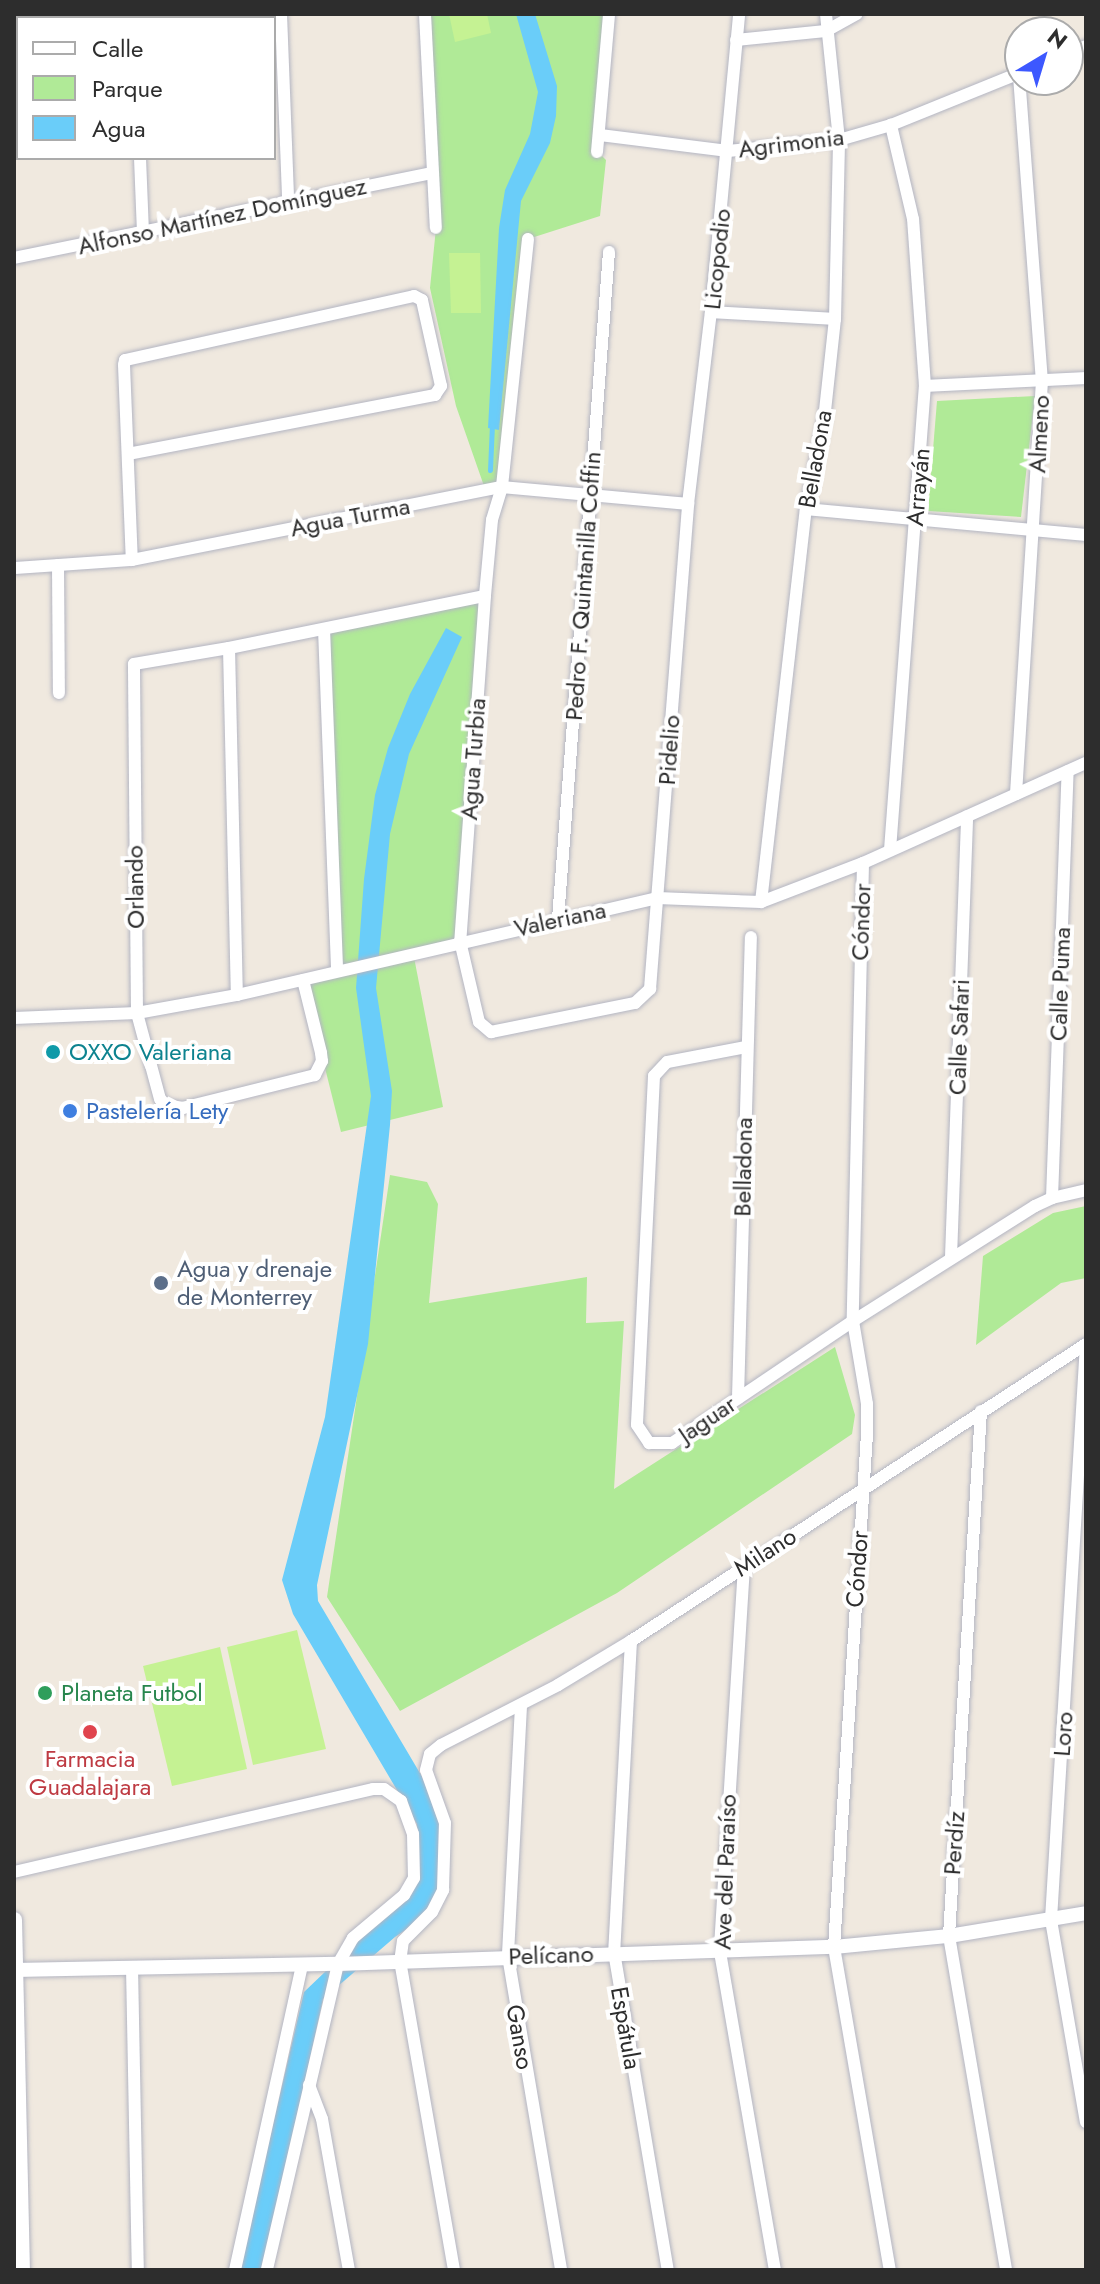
<!DOCTYPE html>
<html>
<head>
<meta charset="utf-8">
<style>
	body { margin:0 }
	#map { position:relative; width:1100px; height:2284px; overflow:hidden; background:#f0e9df; font-family:Jost,sans-serif }
	div>[style] { position:absolute }
	.green>* { inset:0; background:#b0ea97 }
	.pitch>* { inset:0; background:#c5f293 }
	.water>* { inset:0; background:#6acdf9 }
	.stream>* { height:5px; margin:-2.5px; padding:0 2.5px; transform-origin:2.5px; border-radius:2.5px; background:#6acdf9 }
	.roads { filter:drop-shadow(0 0 2px #b3b5c2) drop-shadow(0 0 2px #b3b5c2) }
	.minor>* { height:12px; margin:-6px; padding:0 6px; transform-origin:6px; border-radius:6px; background:#fff }
	.tertiary>* { height:14px; margin:-7px; padding:0 7px; transform-origin:7px; border-radius:7px; background:#fff }
	.secondary>* { height:16px; margin:-8px; padding:0 8px; transform-origin:8px; border-radius:8px; background:#fff }
	.dots>* { width:22px; height:22px; translate:-50% -50%; box-sizing:border-box; border:4px solid #fff; border-radius:50% }
	span { translate:-50% -50%; white-space:nowrap; text-align:center; line-height:1.15; -webkit-text-stroke:8px #fff; paint-order:stroke }
	.street-label { font-size:24px; color:#2d2d2d }
	.culture-label { font-size:24px; color:#0d838f }
	.left { translate:0 -50%; text-align:left }
	.shop-label { font-size:24px; color:#366cbe }
	.service-label { font-size:24px; color:#4e5e75 }
	.leisure-label { font-size:24px; color:#27864d }
	.health-label { font-size:24px; color:#be3a42 }
	.frame { position:absolute; inset:0; border:16px solid #2d2d2d; pointer-events:none }
	.legend { position:absolute; left:16px; top:16px; width:260px; height:144px; box-sizing:border-box; background:#fff; border:2px solid #ababab; margin:0; padding:10px 14px; list-style:none; font-size:24px; color:#2d2d2d }
	.legend li { display:flex; align-items:center; gap:16px; height:40px }
	.legend b { width:40px; border:2px solid #ababab }
	.north { position:absolute; left:1004px; top:16px; width:80px; height:80px; box-sizing:border-box; background:#fff; border:2px solid #ababab; border-radius:50%; rotate:38deg; font-size:22px; font-weight:700; line-height:32px; text-align:center; color:#2d2d2d }
	.north::after { content:''; display:block; margin:auto; width:28px; height:36px; background:#3d58ff; clip-path:polygon(50% 0,100% 100%,50% 72%,0 100%) }
</style>
</head>
<body>
<div id="map">
	<div class="green">
		<i style="clip-path:polygon(425px 14px,608px 14px,597px 151px,606px 160px,600px 216px,528px 239px,502px 487px,484px 486px,456px 406px,430px 288px,436px 228px)"></i>
		<i style="clip-path:polygon(1035px 396px,1021px 517px,928px 511px,937px 401px)"></i>
		<i style="clip-path:polygon(485px 596px,460px 941px,413px 952px,443px 1107px,341px 1132px,303px 980px,337px 972px,324px 629px)"></i>
		<i style="clip-path:polygon(390px 1175px,427px 1182px,438px 1204px,429px 1303px,587px 1277px,586px 1323px,624px 1321px,614px 1489px,835px 1347px,855px 1415px,852px 1434px,617px 1593px,400px 1711px,327px 1597px)"></i>
		<i style="clip-path:polygon(1086px 1206px,1086px 1278px,1061px 1283px,976px 1345px,983px 1256px,1053px 1213px)"></i>
	</div>
	<div class="pitch">
		<i style="clip-path:polygon(449px 14px,487px 14px,491px 33px,455px 42px)"></i>
		<i style="clip-path:polygon(449px 253px,480px 253px,481px 313px,451px 313px)"></i>
		<i style="clip-path:polygon(297px 1630px,326px 1749px,253px 1765px,227px 1647px)"></i>
		<i style="clip-path:polygon(220px 1647px,247px 1769px,172px 1786px,143px 1666px)"></i>
	</div>
	<div class="water">
		<i style="clip-path:polygon(516px 14px,535px 14px,557px 86px,556px 116px,550px 143px,521px 201px,499px 430px,488px 428px,499px 228px,505px 190px,530px 134px,538px 92px)"></i>
		<i style="clip-path:polygon(446px 628px,462px 637px,409px 754px,390px 834px,376px 988px,392px 1091px,390px 1125px,368px 1344px,317px 1585px,318px 1601px,443px 1812px,443px 1890px,432px 1912px,395px 1937px,323px 1999px,264px 2270px,239px 2270px,304px 1992px,418px 1883px,417px 1824px,293px 1614px,282px 1580px,325px 1417px,371px 1096px,356px 988px,364px 879px,375px 795px,388px 748px,410px 694px)"></i>
	</div>
	<div class="stream">
		<i style="left:490px;top:470px;width:46px;rotate:-87.5deg"></i>
	</div>
	<div class="roads">
		<div class="minor">
			<i style="left:136px;top:14px;width:4px;rotate:90deg"></i>
			<i style="left:281px;top:14px;width:186px;rotate:87.8deg"></i>
			<i style="left:425px;top:14px;width:214px;rotate:87.1deg"></i>
			<i style="left:736px;top:40px;width:90px;rotate:-5.7deg"></i>
			<i style="left:826px;top:31px;width:35px;rotate:-29deg"></i>
			<i style="left:1068px;top:53px;width:19px;rotate:-21deg"></i>
			<i style="left:600px;top:135px;width:129px;rotate:7.1deg"></i>
			<i style="left:728px;top:151px;width:112px;rotate:-5.7deg"></i>
			<i style="left:839px;top:140px;width:54px;rotate:-16.1deg"></i>
			<i style="left:891px;top:125px;width:139px;rotate:-22deg"></i>
			<i style="left:597px;top:152px;width:139px;rotate:-85deg"></i>
			<i style="left:140px;top:158px;width:76px;rotate:87.7deg"></i>
			<i style="left:528px;top:239px;width:249px;rotate:96deg"></i>
			<i style="left:502px;top:487px;width:34px;rotate:107deg"></i>
			<i style="left:492px;top:520px;width:76px;rotate:95.3deg"></i>
			<i style="left:485px;top:596px;width:346px;rotate:94.1deg"></i>
			<i style="left:460px;top:941px;width:83px;rotate:76.8deg"></i>
			<i style="left:479px;top:1022px;width:16px;rotate:40deg"></i>
			<i style="left:491px;top:1032px;width:147px;rotate:-11.4deg"></i>
			<i style="left:635px;top:1003px;width:21px;rotate:-43deg"></i>
			<i style="left:650px;top:989px;width:486px;rotate:-85.5deg"></i>
			<i style="left:688px;top:504px;width:193px;rotate:-83.2deg"></i>
			<i style="left:711px;top:312px;width:299px;rotate:-84.6deg"></i>
			<i style="left:14px;top:258px;width:426px;rotate:-11.5deg"></i>
			<i style="left:711px;top:312px;width:124px;rotate:3.2deg"></i>
			<i style="left:925px;top:386px;width:161px;rotate:-2.8deg"></i>
			<i style="left:128px;top:454px;width:313px;rotate:-10.9deg"></i>
			<i style="left:435px;top:395px;width:11px;rotate:-56deg"></i>
			<i style="left:441px;top:386px;width:88px;rotate:-102.5deg"></i>
			<i style="left:422px;top:300px;width:9px;rotate:-153deg"></i>
			<i style="left:414px;top:296px;width:296px;rotate:167.5deg"></i>
			<i style="left:125px;top:360px;width:5px;rotate:101deg"></i>
			<i style="left:124px;top:365px;width:195px;rotate:87.7deg"></i>
			<i style="left:806px;top:509px;width:281px;rotate:5.3deg"></i>
			<i style="left:58px;top:565px;width:128px;rotate:89.6deg"></i>
			<i style="left:14px;top:568px;width:118px;rotate:-3.9deg"></i>
			<i style="left:132px;top:560px;width:377px;rotate:-11.2deg"></i>
			<i style="left:502px;top:487px;width:187px;rotate:5.2deg"></i>
			<i style="left:324px;top:629px;width:342px;rotate:87.8deg"></i>
			<i style="left:229px;top:648px;width:347px;rotate:88.7deg"></i>
			<i style="left:1016px;top:794px;width:413px;rotate:-86.4deg"></i>
			<i style="left:1042px;top:382px;width:310px;rotate:-94.3deg"></i>
			<i style="left:890px;top:850px;width:465px;rotate:-85.7deg"></i>
			<i style="left:925px;top:386px;width:167px;rotate:-94.1deg"></i>
			<i style="left:913px;top:219px;width:97px;rotate:-103.2deg"></i>
			<i style="left:863px;top:863px;width:458px;rotate:91.3deg"></i>
			<i style="left:853px;top:1321px;width:84px;rotate:80.4deg"></i>
			<i style="left:867px;top:1404px;width:30px;rotate:90deg"></i>
			<i style="left:867px;top:1434px;width:514px;rotate:93.68deg"></i>
			<i style="left:834px;top:1947px;width:328px;rotate:80.2deg"></i>
			<i style="left:761px;top:902px;width:396px;rotate:-83.5deg"></i>
			<i style="left:806px;top:509px;width:91px;rotate:-78.6deg"></i>
			<i style="left:824px;top:420px;width:102px;rotate:-83.8deg"></i>
			<i style="left:835px;top:319px;width:179px;rotate:-88.7deg"></i>
			<i style="left:839px;top:140px;width:127px;rotate:-95.9deg"></i>
			<i style="left:558px;top:919px;width:669px;rotate:-85.63deg"></i>
			<i style="left:303px;top:980px;width:75px;rotate:76.1deg"></i>
			<i style="left:321px;top:1053px;width:8px;rotate:83deg"></i>
			<i style="left:322px;top:1061px;width:16px;rotate:117deg"></i>
			<i style="left:315px;top:1075px;width:136px;rotate:166deg"></i>
			<i style="left:183px;top:1108px;width:17px;rotate:-170deg"></i>
			<i style="left:166px;top:1105px;width:8px;rotate:-135deg"></i>
			<i style="left:160px;top:1099px;width:89px;rotate:-105deg"></i>
			<i style="left:137px;top:1013px;width:349px;rotate:-90.5deg"></i>
			<i style="left:134px;top:664px;width:96px;rotate:-9.6deg"></i>
			<i style="left:229px;top:648px;width:261px;rotate:-11.5deg"></i>
			<i style="left:14px;top:1018px;width:123px;rotate:-2.3deg"></i>
			<i style="left:137px;top:1013px;width:102px;rotate:-10.2deg"></i>
			<i style="left:237px;top:995px;width:431px;rotate:-13deg"></i>
			<i style="left:657px;top:898px;width:104px;rotate:2.2deg"></i>
			<i style="left:761px;top:902px;width:109px;rotate:-20.9deg"></i>
			<i style="left:863px;top:863px;width:244px;rotate:-24.2deg"></i>
			<i style="left:746px;top:1047px;width:80px;rotate:169.2deg"></i>
			<i style="left:667px;top:1062px;width:19px;rotate:133deg"></i>
			<i style="left:654px;top:1076px;width:349px;rotate:92.8deg"></i>
			<i style="left:637px;top:1425px;width:22px;rotate:56deg"></i>
			<i style="left:649px;top:1443px;width:23px"></i>
			<i style="left:672px;top:1443px;width:218px;rotate:-34deg"></i>
			<i style="left:853px;top:1321px;width:215px;rotate:-32.3deg"></i>
			<i style="left:1035px;top:1206px;width:19px;rotate:-25deg"></i>
			<i style="left:1052px;top:1198px;width:35px;rotate:-13deg"></i>
			<i style="left:1052px;top:1198px;width:427px;rotate:-87.9deg"></i>
			<i style="left:951px;top:1257px;width:441px;rotate:-87.9deg"></i>
			<i style="left:1086px;top:1344px;width:577px;rotate:93.48deg"></i>
			<i style="left:1051px;top:1920px;width:205px;rotate:80.2deg"></i>
			<i style="left:738px;top:1398px;width:461px;rotate:-88.4deg"></i>
			<i style="left:981px;top:1411px;width:526px;rotate:93.49deg"></i>
			<i style="left:949px;top:1936px;width:339px;rotate:80.3deg"></i>
			<i style="left:744px;top:1566px;width:387px;rotate:93.6deg"></i>
			<i style="left:720px;top:1952px;width:323px;rotate:80.2deg"></i>
			<i style="left:631px;top:1641px;width:311px;rotate:93.1deg"></i>
			<i style="left:614px;top:1952px;width:323px;rotate:80.4deg"></i>
			<i style="left:521px;top:1706px;width:250px;rotate:93deg"></i>
			<i style="left:508px;top:1956px;width:318px;rotate:80.4deg"></i>
			<i style="left:14px;top:1872px;width:368px;rotate:-13deg"></i>
			<i style="left:373px;top:1789px;width:11px"></i>
			<i style="left:384px;top:1789px;width:21px;rotate:35deg"></i>
			<i style="left:401px;top:1801px;width:35px;rotate:70deg"></i>
			<i style="left:413px;top:1834px;width:44px;rotate:88.7deg"></i>
			<i style="left:414px;top:1878px;width:20px;rotate:120deg"></i>
			<i style="left:404px;top:1895px;width:67px;rotate:139.9deg"></i>
			<i style="left:353px;top:1938px;width:30px;rotate:120deg"></i>
			<i style="left:338px;top:1964px;width:314px;rotate:103.1deg"></i>
			<i style="left:132px;top:1967px;width:303px;rotate:88.9deg"></i>
			<i style="left:309px;top:2085px;width:36px;rotate:69deg"></i>
			<i style="left:322px;top:2119px;width:153px;rotate:79.9deg"></i>
			<i style="left:235px;top:2270px;width:313px;rotate:-77.6deg"></i>
			<i style="left:454px;top:2270px;width:313px;rotate:-99.9deg"></i>
			<i style="left:400px;top:1962px;width:21px;rotate:-82deg"></i>
			<i style="left:403px;top:1941px;width:41px;rotate:-45deg"></i>
			<i style="left:432px;top:1912px;width:25px;rotate:-63deg"></i>
			<i style="left:443px;top:1890px;width:67px;rotate:-88.3deg"></i>
			<i style="left:445px;top:1823px;width:56px;rotate:-109.7deg"></i>
			<i style="left:426px;top:1770px;width:16px;rotate:-76deg"></i>
			<i style="left:430px;top:1754px;width:14px;rotate:-39deg"></i>
			<i style="left:441px;top:1745px;width:131px;rotate:-27.1deg"></i>
			<i style="left:558px;top:1685px;width:85px;rotate:-31.1deg"></i>
			<i style="left:631px;top:1641px;width:543px;rotate:-33.13deg"></i>
		</div>
		<div class="tertiary">
			<i style="left:14px;top:1970px;width:324px;rotate:-1.1deg"></i>
			<i style="left:338px;top:1964px;width:496px;rotate:-2deg"></i>
			<i style="left:834px;top:1947px;width:116px;rotate:-5.5deg"></i>
			<i style="left:949px;top:1936px;width:139px;rotate:-9.5deg"></i>
		</div>
		<div class="secondary">
			<i style="left:14px;top:1920px;width:350px;rotate:88.7deg"></i>
		</div>
	</div>
	<div class="dots">
		<i style="left:53px;top:1052px;background:#0f9aa8"></i>
		<i style="left:70px;top:1111px;background:#3f7fe0"></i>
		<i style="left:161px;top:1283px;background:#5c6f8a"></i>
		<i style="left:45px;top:1693px;background:#2e9e5b"></i>
		<i style="left:90px;top:1732px;background:#e0444e"></i>
	</div>
	<div class="street-label">
		<span style="left:791px;top:143px;rotate:-7deg">Agrimonia</span>
		<span style="left:222px;top:216px;rotate:-12deg">Alfonso Martínez Domínguez</span>
		<span style="left:717px;top:259px;rotate:-84deg">Licopodio</span>
		<span style="left:1039px;top:434px;rotate:-87deg">Almeno</span>
		<span style="left:815px;top:459px;rotate:-80deg">Belladona</span>
		<span style="left:918px;top:487px;rotate:-85deg">Arrayán</span>
		<span style="left:350px;top:517px;rotate:-11deg">Agua Turma</span>
		<span style="left:583px;top:586px;rotate:-86deg">Pedro F. Quintanilla Coffin</span>
		<span style="left:669px;top:750px;rotate:-86deg">Pidelio</span>
		<span style="left:473px;top:759px;rotate:-86deg">Agua Turbia</span>
		<span style="left:135px;top:887px;rotate:-91deg">Orlando</span>
		<span style="left:560px;top:919px;rotate:-12deg">Valeriana</span>
		<span style="left:861px;top:922px;rotate:-88deg">Cóndor</span>
		<span style="left:1060px;top:984px;rotate:-88deg">Calle Puma</span>
		<span style="left:959px;top:1037px;rotate:-88deg">Calle Safari</span>
		<span style="left:743px;top:1167px;rotate:-89deg">Belladona</span>
		<span style="left:707px;top:1419px;rotate:-34deg">Jaguar</span>
		<span style="left:765px;top:1552px;rotate:-33deg">Milano</span>
		<span style="left:857px;top:1569px;rotate:-86deg">Cóndor</span>
		<span style="left:1063px;top:1734px;rotate:-86deg">Loro</span>
		<span style="left:954px;top:1843px;rotate:-86deg">Perdíz</span>
		<span style="left:725px;top:1872px;rotate:-88deg">Ave del Paraíso</span>
		<span style="left:551px;top:1955px;rotate:-2deg">Pelícano</span>
		<span style="left:626px;top:2028px;rotate:80deg">Espátula</span>
		<span style="left:520px;top:2037px;rotate:80deg">Ganso</span>
	</div>
	<div class="culture-label">
		<span class="left" style="left:69px;top:1052px">OXXO Valeriana</span>
	</div>
	<div class="shop-label">
		<span class="left" style="left:86px;top:1111px">Pastelería Lety</span>
	</div>
	<div class="service-label">
		<span class="left" style="left:177px;top:1283px">Agua y drenaje<br>de Monterrey</span>
	</div>
	<div class="leisure-label">
		<span class="left" style="left:61px;top:1693px">Planeta Futbol</span>
	</div>
	<div class="health-label">
		<span style="left:90px;top:1773px">Farmacia<br>Guadalajara</span>
	</div>
	<div class="frame"></div>
	<ul class="legend">
	<li><b style="height:10px;background:#fff"></b>Calle</li>
	<li><b style="height:22px;background:#b0ea97"></b>Parque</li>
	<li><b style="height:22px;background:#6acdf9"></b>Agua</li>
	</ul>
	<div class="north">N</div>
</div>
</body>
</html>
